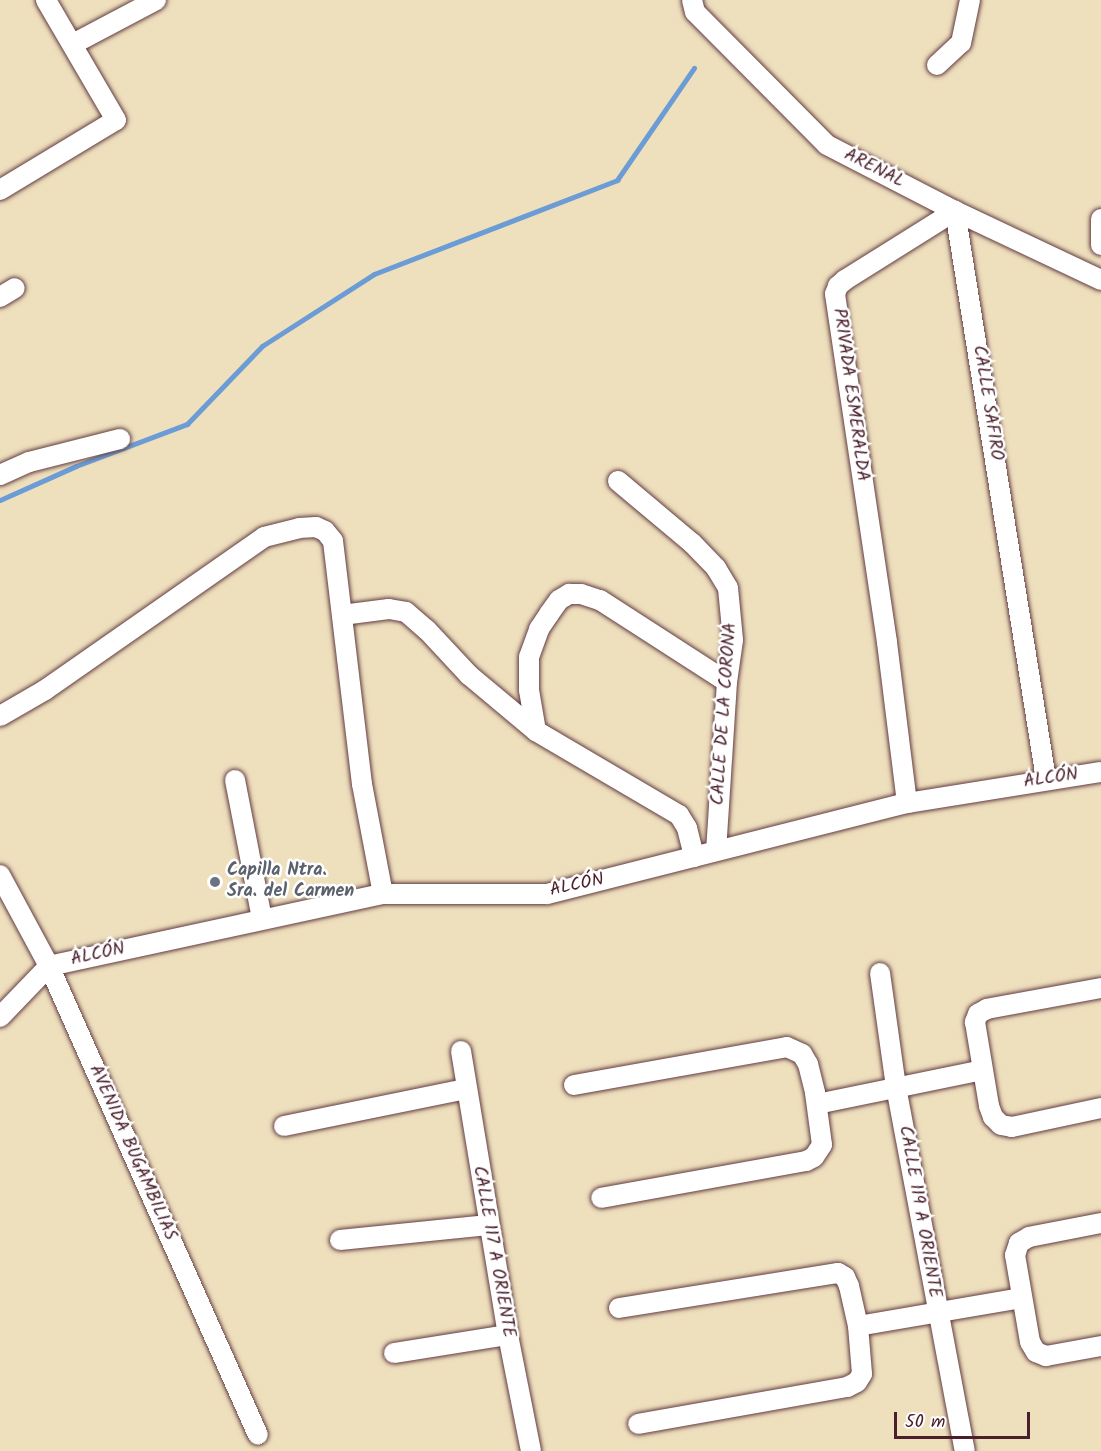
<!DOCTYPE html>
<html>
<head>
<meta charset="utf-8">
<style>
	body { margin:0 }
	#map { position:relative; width:1101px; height:1451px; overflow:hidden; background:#eedfbd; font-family:Kalam,sans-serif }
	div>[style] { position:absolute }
	.stream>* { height:5px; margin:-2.5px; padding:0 2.5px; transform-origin:2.5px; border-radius:2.5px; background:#6b9cd5 }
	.roads { filter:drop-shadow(0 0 2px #633c41) drop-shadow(0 0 2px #633c41) }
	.minor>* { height:20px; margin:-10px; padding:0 10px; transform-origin:10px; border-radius:10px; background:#fff }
	.dots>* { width:16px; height:16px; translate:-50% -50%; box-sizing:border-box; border:3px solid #fff; border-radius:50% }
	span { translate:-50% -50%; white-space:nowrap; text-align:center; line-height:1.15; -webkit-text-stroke:5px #fff; paint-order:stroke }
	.street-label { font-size:18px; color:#4a1f2b }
	.worship-label { font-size:18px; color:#5b616d; font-weight:700 }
	.left { translate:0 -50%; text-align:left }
	.scale { position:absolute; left:894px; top:1412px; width:136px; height:27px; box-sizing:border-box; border:3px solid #4a1f2b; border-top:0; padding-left:8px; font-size:18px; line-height:21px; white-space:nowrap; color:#4a1f2b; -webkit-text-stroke:4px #fff; paint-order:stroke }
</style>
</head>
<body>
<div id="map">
	<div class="stream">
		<i style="left:0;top:500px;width:83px;rotate:-24.1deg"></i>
		<i style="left:76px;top:466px;width:119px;rotate:-20.7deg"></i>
		<i style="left:187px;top:424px;width:108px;rotate:-46.1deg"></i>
		<i style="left:262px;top:346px;width:133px;rotate:-32.7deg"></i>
		<i style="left:374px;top:274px;width:261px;rotate:-21.1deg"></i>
		<i style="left:617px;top:180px;width:136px;rotate:-55.5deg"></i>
	</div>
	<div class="roads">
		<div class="minor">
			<i style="left:692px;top:0;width:12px;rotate:76deg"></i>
			<i style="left:695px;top:12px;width:187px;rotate:45.2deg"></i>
			<i style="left:827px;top:145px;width:144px;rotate:27.3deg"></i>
			<i style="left:955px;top:211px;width:161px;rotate:25.3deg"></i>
			<i style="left:73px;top:44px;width:94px;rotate:-27.9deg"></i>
			<i style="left:937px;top:65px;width:33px;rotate:-43deg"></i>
			<i style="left:961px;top:43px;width:44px;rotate:-78.2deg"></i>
			<i style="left:0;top:190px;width:135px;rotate:-31.1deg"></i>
			<i style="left:116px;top:120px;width:139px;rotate:-120.3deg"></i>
			<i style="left:1101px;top:219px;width:26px;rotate:90deg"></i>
			<i style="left:0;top:297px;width:17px;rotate:-31deg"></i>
			<i style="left:0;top:475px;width:32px;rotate:-24deg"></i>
			<i style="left:29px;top:462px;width:94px;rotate:-14.2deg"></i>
			<i style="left:618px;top:481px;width:97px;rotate:40deg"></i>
			<i style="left:692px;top:543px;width:35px;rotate:46deg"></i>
			<i style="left:716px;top:568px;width:23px;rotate:59deg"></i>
			<i style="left:728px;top:588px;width:52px;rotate:84.5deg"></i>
			<i style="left:733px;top:640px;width:42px;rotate:98.1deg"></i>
			<i style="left:727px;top:682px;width:168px;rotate:93.7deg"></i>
			<i style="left:342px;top:615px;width:47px;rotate:-7.3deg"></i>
			<i style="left:389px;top:609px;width:17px;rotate:10deg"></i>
			<i style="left:406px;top:612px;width:28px;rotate:41deg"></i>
			<i style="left:427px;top:630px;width:62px;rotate:47deg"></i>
			<i style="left:469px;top:675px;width:87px;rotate:39.9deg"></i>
			<i style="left:536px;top:731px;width:166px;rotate:30.4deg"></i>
			<i style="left:679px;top:815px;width:15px;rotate:58deg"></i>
			<i style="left:687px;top:828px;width:30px;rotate:76deg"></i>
			<i style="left:0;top:716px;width:52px;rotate:-30deg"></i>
			<i style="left:45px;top:690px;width:267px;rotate:-34.9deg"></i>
			<i style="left:264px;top:537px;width:36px;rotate:-14deg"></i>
			<i style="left:299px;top:528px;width:17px;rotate:-3deg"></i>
			<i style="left:316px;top:527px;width:10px;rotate:24deg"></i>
			<i style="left:325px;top:531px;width:13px;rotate:51deg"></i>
			<i style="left:333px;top:541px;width:245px;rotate:83.2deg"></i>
			<i style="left:362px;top:784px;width:112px;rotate:79.2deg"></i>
			<i style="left:536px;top:731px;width:42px;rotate:-99.7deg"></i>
			<i style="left:529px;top:690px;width:33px;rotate:-90deg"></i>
			<i style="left:529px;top:657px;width:30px;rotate:-70deg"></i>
			<i style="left:539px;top:629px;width:18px;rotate:-56deg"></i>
			<i style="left:549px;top:614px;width:17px;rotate:-54deg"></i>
			<i style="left:559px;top:600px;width:12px;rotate:-31deg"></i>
			<i style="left:569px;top:594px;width:12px"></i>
			<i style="left:581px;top:594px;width:20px;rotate:18deg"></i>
			<i style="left:600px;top:600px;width:151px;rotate:32.8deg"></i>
			<i style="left:235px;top:780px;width:142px;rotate:79deg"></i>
			<i style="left:907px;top:803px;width:162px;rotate:-97.1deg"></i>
			<i style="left:887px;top:642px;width:352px;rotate:-98.5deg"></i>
			<i style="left:835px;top:294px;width:9px;rotate:-69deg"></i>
			<i style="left:838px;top:286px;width:9px;rotate:-41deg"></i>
			<i style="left:845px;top:280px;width:130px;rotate:-32.1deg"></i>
			<i style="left:955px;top:211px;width:575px;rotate:80.9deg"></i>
			<i style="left:0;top:875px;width:103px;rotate:61.7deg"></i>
			<i style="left:49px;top:966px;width:513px;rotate:65.98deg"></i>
			<i style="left:880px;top:973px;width:115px;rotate:82deg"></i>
			<i style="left:896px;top:1087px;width:370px;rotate:79.3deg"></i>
			<i style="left:1101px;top:988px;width:116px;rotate:169.6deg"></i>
			<i style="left:987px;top:1009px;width:10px;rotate:151deg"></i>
			<i style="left:978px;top:1014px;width:9px;rotate:111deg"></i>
			<i style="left:975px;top:1022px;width:85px;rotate:80.5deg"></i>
			<i style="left:989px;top:1106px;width:12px;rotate:70deg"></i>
			<i style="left:993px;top:1117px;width:11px;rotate:45deg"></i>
			<i style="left:1001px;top:1125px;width:11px;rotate:10deg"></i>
			<i style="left:1012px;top:1127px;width:91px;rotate:-12.1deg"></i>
			<i style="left:0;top:1017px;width:71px;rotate:-46.1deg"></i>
			<i style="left:49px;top:966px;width:342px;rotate:-12.2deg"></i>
			<i style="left:383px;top:894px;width:164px"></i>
			<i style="left:547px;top:894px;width:371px;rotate:-14.2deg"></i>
			<i style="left:907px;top:803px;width:196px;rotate:-9.1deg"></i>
			<i style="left:461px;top:1051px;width:288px;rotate:80.6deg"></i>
			<i style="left:508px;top:1335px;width:118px;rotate:78.8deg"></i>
			<i style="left:574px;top:1085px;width:216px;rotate:-10.1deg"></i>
			<i style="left:787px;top:1047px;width:17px;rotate:25deg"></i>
			<i style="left:802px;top:1054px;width:12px;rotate:59deg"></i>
			<i style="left:808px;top:1064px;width:30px;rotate:76deg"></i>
			<i style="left:815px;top:1093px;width:52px;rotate:82.3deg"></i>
			<i style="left:822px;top:1145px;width:14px;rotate:124deg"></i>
			<i style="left:814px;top:1157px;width:9px;rotate:153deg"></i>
			<i style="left:806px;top:1161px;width:208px;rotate:169.8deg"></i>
			<i style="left:817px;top:1104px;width:168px;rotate:-11.6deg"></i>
			<i style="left:284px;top:1126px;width:186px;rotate:-11.5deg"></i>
			<i style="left:1101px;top:1223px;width:73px;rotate:169deg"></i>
			<i style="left:1029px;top:1237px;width:12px;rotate:149deg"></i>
			<i style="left:1019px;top:1243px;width:13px;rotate:108deg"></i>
			<i style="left:1015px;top:1255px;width:88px;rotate:80.2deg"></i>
			<i style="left:1030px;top:1342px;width:12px;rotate:59deg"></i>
			<i style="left:1036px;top:1352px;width:11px;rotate:22deg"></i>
			<i style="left:1046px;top:1356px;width:56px;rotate:-10.3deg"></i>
			<i style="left:340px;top:1240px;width:149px;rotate:-5.8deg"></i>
			<i style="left:619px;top:1308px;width:222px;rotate:-9.1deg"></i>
			<i style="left:838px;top:1273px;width:8px;rotate:30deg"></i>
			<i style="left:845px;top:1277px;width:10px;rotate:66deg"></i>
			<i style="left:849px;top:1286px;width:41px;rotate:77.3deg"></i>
			<i style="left:858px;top:1326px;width:48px;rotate:85.2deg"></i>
			<i style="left:862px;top:1374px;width:9px;rotate:122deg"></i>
			<i style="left:857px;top:1382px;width:11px;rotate:153deg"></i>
			<i style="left:847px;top:1387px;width:212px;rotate:170deg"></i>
			<i style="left:858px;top:1326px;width:165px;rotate:-9.7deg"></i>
			<i style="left:394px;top:1353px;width:115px;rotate:-9deg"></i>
		</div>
	</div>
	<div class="dots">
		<i style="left:215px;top:882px;background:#6b7280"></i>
	</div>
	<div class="street-label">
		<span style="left:874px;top:169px;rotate:27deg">ARENAL</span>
		<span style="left:850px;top:395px;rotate:82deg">PRIVADA ESMERALDA</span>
		<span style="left:987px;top:403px;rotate:81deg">CALLE SAFIRO</span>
		<span style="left:725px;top:714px;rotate:-86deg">CALLE DE LA CORONA</span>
		<span style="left:1051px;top:779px;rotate:-8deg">ALCÓN</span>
		<span style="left:577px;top:886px;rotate:-12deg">ALCÓN</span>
		<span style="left:98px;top:955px;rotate:-12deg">ALCÓN</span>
		<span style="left:132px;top:1153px;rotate:66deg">AVENIDA BUGAMBILIAS</span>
		<span style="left:919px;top:1212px;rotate:80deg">CALLE 119 A ORIENTE</span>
		<span style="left:493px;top:1252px;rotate:80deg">CALLE 117 A ORIENTE</span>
	</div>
	<div class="worship-label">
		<span class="left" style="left:227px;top:882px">Capilla Ntra.<br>Sra. del Carmen</span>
	</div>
	<div class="scale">50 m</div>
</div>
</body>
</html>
